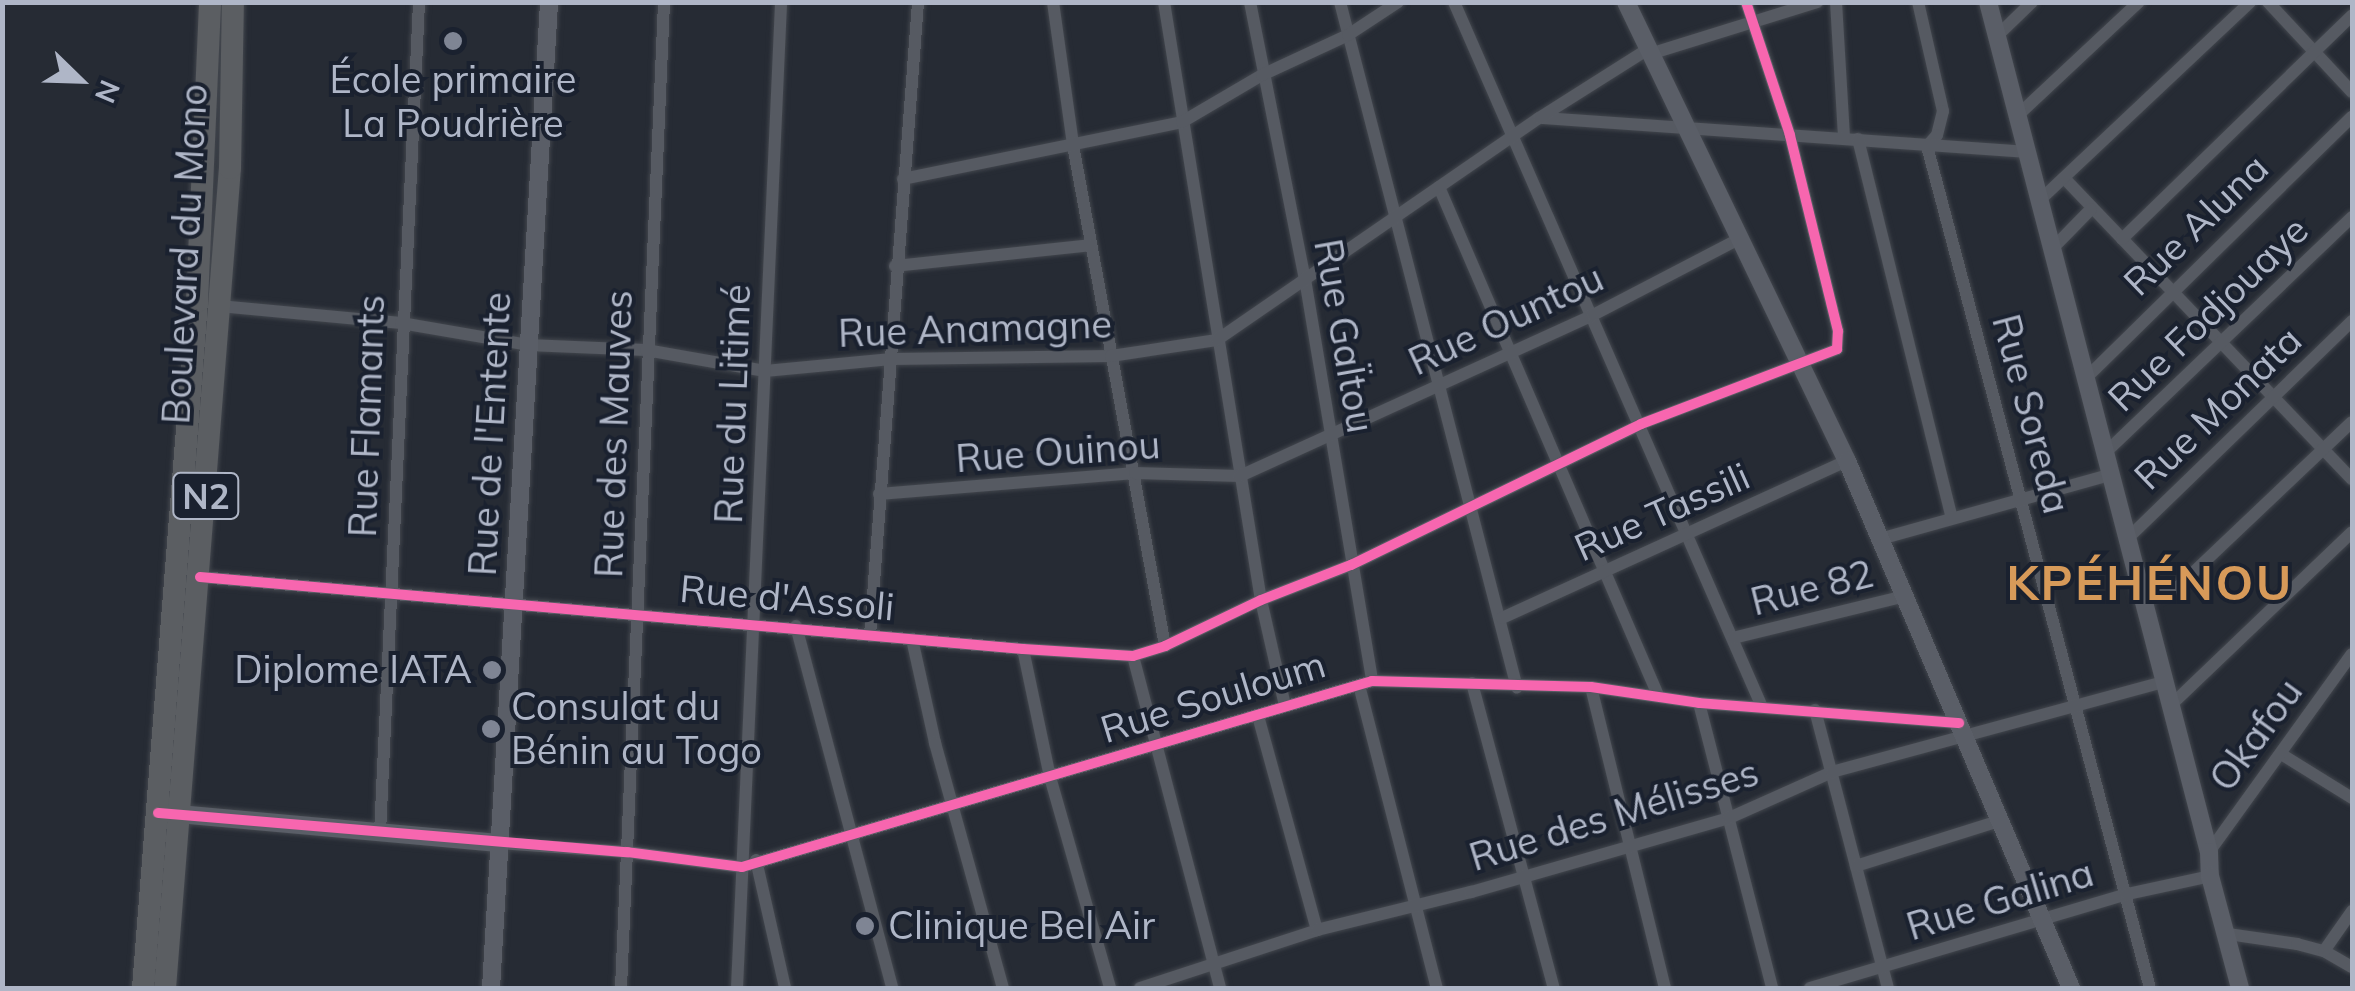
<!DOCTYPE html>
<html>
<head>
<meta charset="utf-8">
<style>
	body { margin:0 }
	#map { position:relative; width:2355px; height:991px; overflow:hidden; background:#262b34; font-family:Mulish,sans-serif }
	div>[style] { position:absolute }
	.roads { filter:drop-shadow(0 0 2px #42464d) drop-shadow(0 0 2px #42464d) }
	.street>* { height:12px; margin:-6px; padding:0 6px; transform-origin:6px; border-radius:6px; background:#565a62 }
	.secondary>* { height:18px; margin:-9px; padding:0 9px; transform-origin:9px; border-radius:9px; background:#5a5e67 }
	.highway>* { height:22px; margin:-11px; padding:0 11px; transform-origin:11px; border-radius:11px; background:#5b5e62 }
	.cycleway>* { height:10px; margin:-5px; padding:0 5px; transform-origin:5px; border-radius:5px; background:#f766af }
	.dots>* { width:28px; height:28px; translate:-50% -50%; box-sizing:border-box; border:5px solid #1a212f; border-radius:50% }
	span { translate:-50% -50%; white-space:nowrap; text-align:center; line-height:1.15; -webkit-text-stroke:8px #1a212f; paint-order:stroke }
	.shield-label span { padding:2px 8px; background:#1a212f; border:2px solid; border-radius:8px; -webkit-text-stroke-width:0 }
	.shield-label { font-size:35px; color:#afb6c7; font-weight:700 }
	.poi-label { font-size:38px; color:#afb6c7 }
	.right { translate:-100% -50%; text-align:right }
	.left { translate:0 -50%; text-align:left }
	.street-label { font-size:38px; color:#afb6c7 }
	.district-label { font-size:48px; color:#d79a59; font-weight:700; letter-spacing:2.5px }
	.frame { position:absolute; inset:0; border:5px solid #afb6c7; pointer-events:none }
	.north { position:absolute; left:30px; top:30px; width:100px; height:100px; -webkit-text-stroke:8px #1a212f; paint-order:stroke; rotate:113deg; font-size:28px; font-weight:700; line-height:40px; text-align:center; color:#afb6c7 }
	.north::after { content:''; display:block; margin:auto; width:35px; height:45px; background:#afb6c7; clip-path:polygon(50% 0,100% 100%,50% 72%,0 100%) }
</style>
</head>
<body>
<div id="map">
	<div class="roads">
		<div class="street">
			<i style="left:1053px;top:2px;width:144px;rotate:82deg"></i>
			<i style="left:1073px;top:145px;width:509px;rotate:79.59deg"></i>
			<i style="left:1164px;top:2px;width:606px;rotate:80.79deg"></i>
			<i style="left:1261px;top:600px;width:109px;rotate:77.2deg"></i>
			<i style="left:1250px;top:2px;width:282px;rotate:78.8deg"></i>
			<i style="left:1305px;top:279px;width:408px;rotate:80.5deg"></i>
			<i style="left:1340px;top:2px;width:708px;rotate:75.53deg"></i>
			<i style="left:1454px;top:2px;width:769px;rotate:66.4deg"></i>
			<i style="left:1836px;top:2px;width:134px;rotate:86.6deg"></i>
			<i style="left:1918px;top:2px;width:112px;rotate:77.1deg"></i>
			<i style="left:1943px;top:111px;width:25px;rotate:104deg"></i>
			<i style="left:1937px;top:135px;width:15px;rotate:132deg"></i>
			<i style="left:1927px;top:146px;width:871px;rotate:75.17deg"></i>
			<i style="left:2268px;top:2px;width:123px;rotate:47deg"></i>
			<i style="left:1997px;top:36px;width:49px;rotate:-44.2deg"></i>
			<i style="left:1650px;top:54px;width:175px;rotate:-17.3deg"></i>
			<i style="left:2017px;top:116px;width:167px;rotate:-43.1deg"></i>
			<i style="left:1542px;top:118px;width:485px;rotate:4deg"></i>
			<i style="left:1858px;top:139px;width:390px;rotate:76.1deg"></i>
			<i style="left:903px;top:179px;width:285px;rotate:-11.5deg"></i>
			<i style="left:1182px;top:122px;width:93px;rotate:-30.4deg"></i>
			<i style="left:1262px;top:75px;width:95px;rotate:-24.9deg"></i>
			<i style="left:1348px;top:35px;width:60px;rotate:-33.4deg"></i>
			<i style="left:2065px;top:179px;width:415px;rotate:46.3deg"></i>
			<i style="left:1439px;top:187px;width:553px;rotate:66.68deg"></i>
			<i style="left:2040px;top:200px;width:289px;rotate:-43.3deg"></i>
			<i style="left:2122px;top:239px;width:321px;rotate:-44.2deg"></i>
			<i style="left:2051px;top:250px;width:57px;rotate:-45.7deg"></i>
			<i style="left:895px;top:266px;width:197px;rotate:-6.1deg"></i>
			<i style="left:219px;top:306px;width:183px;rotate:5.3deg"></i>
			<i style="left:401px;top:323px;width:129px;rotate:9.8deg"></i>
			<i style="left:528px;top:345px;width:118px;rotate:2.4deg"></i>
			<i style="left:646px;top:350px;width:121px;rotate:10deg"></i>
			<i style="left:765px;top:371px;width:127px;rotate:-5.4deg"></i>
			<i style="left:891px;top:359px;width:220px;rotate:-0.8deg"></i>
			<i style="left:1111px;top:356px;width:107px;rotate:-8.6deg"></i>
			<i style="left:1217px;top:340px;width:391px;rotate:-34.6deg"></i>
			<i style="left:1539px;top:118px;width:129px;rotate:-32.3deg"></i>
			<i style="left:2085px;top:379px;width:374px;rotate:-44.5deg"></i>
			<i style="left:2104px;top:454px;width:343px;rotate:-43.7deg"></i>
			<i style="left:879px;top:494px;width:257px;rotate:-4.7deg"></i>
			<i style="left:1135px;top:473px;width:105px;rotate:1.6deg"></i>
			<i style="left:1240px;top:476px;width:388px;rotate:-24.5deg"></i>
			<i style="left:1593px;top:315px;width:165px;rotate:-27.5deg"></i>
			<i style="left:1880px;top:539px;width:238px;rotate:-15.6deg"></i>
			<i style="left:2126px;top:540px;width:315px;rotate:-44.1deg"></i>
			<i style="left:200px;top:577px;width:826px;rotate:5deg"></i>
			<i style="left:1023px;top:649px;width:110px;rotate:3.6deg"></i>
			<i style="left:1133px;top:656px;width:34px;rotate:-17deg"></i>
			<i style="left:1165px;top:646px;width:106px;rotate:-25.6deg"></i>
			<i style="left:1261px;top:600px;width:97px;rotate:-21.3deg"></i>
			<i style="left:1351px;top:565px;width:322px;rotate:-25.9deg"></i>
			<i style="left:1641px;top:424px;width:210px;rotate:-20.9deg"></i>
			<i style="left:1837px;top:349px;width:18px;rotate:-87deg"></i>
			<i style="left:1838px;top:331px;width:202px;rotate:-103.8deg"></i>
			<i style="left:1790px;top:135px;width:140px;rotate:-108.3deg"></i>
			<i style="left:2141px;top:600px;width:40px;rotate:-20.2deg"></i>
			<i style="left:2179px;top:586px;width:238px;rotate:-43.5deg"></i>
			<i style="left:1502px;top:618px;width:379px;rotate:-24.5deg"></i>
			<i style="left:796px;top:626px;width:375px;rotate:75.1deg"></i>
			<i style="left:870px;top:635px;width:635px;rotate:-85.66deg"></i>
			<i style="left:1733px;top:638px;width:177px;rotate:-13.7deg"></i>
			<i style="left:912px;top:639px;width:107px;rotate:77.5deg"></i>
			<i style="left:935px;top:743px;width:254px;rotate:74.5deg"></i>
			<i style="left:1023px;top:649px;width:131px;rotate:78.1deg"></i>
			<i style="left:1050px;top:777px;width:219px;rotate:74.1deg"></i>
			<i style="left:1133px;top:656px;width:343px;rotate:75.3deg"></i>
			<i style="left:1472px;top:683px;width:316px;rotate:75deg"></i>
			<i style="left:1359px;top:685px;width:313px;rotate:75.6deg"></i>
			<i style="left:1591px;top:687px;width:310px;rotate:76.2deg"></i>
			<i style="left:1699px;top:703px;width:294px;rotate:75.6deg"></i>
			<i style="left:2169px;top:707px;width:253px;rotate:-43.7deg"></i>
			<i style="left:1815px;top:710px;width:287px;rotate:75.3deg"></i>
			<i style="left:1258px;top:716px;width:222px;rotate:74.6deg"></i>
			<i style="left:2281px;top:754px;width:84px;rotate:31.8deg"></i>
			<i style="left:380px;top:833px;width:832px;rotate:-87.31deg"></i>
			<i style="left:498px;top:843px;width:129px;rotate:4deg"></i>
			<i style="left:627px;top:852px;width:116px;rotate:7.4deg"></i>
			<i style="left:742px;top:867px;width:657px;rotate:-16.45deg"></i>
			<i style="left:1372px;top:681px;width:219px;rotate:1.6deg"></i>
			<i style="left:1591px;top:687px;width:109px;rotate:8.4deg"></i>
			<i style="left:1699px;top:703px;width:261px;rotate:4.4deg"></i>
			<i style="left:2209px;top:852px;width:244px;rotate:-54.2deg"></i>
			<i style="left:756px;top:860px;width:131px;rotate:77.2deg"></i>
			<i style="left:1856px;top:866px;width:153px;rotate:-17.5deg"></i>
			<i style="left:2228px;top:934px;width:70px;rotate:8.2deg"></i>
			<i style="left:2297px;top:944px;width:28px;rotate:15deg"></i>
			<i style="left:2324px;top:951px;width:32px;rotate:30deg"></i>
			<i style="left:2324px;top:951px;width:49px;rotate:-55deg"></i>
			<i style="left:621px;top:988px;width:987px;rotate:-87.5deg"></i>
			<i style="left:737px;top:988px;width:987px;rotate:-87.44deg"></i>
			<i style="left:1140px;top:988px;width:186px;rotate:-18.1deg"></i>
			<i style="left:1317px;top:930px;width:159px;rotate:-13.9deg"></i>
			<i style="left:1471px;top:892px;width:268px;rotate:-16deg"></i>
			<i style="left:1729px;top:818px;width:113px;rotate:-24.1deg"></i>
			<i style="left:1832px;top:772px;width:343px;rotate:-15.2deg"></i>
			<i style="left:1810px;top:988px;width:331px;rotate:-16.5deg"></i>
			<i style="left:2127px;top:894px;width:85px;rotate:-12.2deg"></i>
		</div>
		<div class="secondary">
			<i style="left:1626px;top:2px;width:509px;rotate:64.29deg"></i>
			<i style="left:1847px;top:461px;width:573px;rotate:66.97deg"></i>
			<i style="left:1988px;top:2px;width:878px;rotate:75.43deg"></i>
			<i style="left:2209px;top:852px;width:24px;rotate:88deg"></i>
			<i style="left:2210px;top:876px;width:116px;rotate:75deg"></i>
			<i style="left:168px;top:813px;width:331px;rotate:5.2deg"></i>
			<i style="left:491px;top:988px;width:988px;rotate:-86.63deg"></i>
		</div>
		<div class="highway">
			<i style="left:143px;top:988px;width:688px;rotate:-85.5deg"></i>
			<i style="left:197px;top:302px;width:300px;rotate:-87.5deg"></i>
			<i style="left:165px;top:988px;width:823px;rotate:-85.47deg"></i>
			<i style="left:230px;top:168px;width:166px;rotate:-89deg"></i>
		</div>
	</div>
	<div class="cycleway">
		<i style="left:200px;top:577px;width:826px;rotate:5deg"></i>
		<i style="left:1023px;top:649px;width:110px;rotate:3.6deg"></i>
		<i style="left:1133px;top:656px;width:34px;rotate:-17deg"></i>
		<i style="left:1165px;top:646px;width:106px;rotate:-25.6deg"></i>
		<i style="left:1261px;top:600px;width:97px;rotate:-21.3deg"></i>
		<i style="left:1351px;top:565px;width:322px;rotate:-25.9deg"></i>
		<i style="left:1641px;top:424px;width:210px;rotate:-20.9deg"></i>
		<i style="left:1837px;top:349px;width:18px;rotate:-87deg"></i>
		<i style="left:1838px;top:331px;width:202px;rotate:-103.8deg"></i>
		<i style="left:1790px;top:135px;width:140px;rotate:-108.3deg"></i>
		<i style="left:158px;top:813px;width:471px;rotate:4.8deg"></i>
		<i style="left:627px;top:852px;width:116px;rotate:7.4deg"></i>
		<i style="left:742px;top:867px;width:657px;rotate:-16.45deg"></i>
		<i style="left:1372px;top:681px;width:219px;rotate:1.6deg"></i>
		<i style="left:1591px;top:687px;width:109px;rotate:8.4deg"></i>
		<i style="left:1699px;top:703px;width:261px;rotate:4.4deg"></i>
	</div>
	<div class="dots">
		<i style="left:453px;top:41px;background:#7f8594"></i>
		<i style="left:492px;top:670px;background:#7f8594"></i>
		<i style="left:491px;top:729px;background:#7f8594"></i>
		<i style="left:865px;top:926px;background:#7f8594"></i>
	</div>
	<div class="shield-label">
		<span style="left:206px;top:496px">N2</span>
	</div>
	<div class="poi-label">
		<span style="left:453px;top:102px">École primaire<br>La Poudrière</span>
		<span class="right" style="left:472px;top:670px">Diplome IATA</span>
		<span class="left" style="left:511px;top:729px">Consulat du<br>Bénin au Togo</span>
		<span class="left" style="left:888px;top:926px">Clinique Bel Air</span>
	</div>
	<div class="street-label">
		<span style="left:2196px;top:225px;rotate:-44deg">Rue Aluna</span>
		<span style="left:185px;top:254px;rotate:-87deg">Boulevard du Mono</span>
		<span style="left:2208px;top:314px;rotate:-44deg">Rue Fodjouaye</span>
		<span style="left:1506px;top:320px;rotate:-25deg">Rue Ountou</span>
		<span style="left:975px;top:329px;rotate:-2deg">Rue Anamagne</span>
		<span style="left:1344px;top:336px;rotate:80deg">Rue GaÏtou</span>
		<span style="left:733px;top:404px;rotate:-88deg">Rue du Litimé</span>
		<span style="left:2218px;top:408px;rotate:-44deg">Rue Monata</span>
		<span style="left:2031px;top:414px;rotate:75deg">Rue Soreda</span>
		<span style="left:367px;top:416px;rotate:-88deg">Rue Flamants</span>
		<span style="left:490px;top:434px;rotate:-87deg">Rue de l'Entente</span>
		<span style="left:614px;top:434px;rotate:-88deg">Rue des Mauves</span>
		<span style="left:1058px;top:452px;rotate:-4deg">Rue Ouinou</span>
		<span style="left:1662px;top:512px;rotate:-24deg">Rue Tassili</span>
		<span style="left:1812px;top:588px;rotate:-14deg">Rue 82</span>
		<span style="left:787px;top:598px;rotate:5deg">Rue d'Assoli</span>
		<span style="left:1213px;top:697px;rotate:-17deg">Rue Souloum</span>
		<span style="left:2256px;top:735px;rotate:-54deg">Okafou</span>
		<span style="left:1614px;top:815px;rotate:-17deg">Rue des Mélisses</span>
		<span style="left:2000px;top:900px;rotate:-17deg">Rue Galina</span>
	</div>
	<div class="district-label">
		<span style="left:2150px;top:583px">KPÉHÉNOU</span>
	</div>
	<div class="frame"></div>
	<div class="north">N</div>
</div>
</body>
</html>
